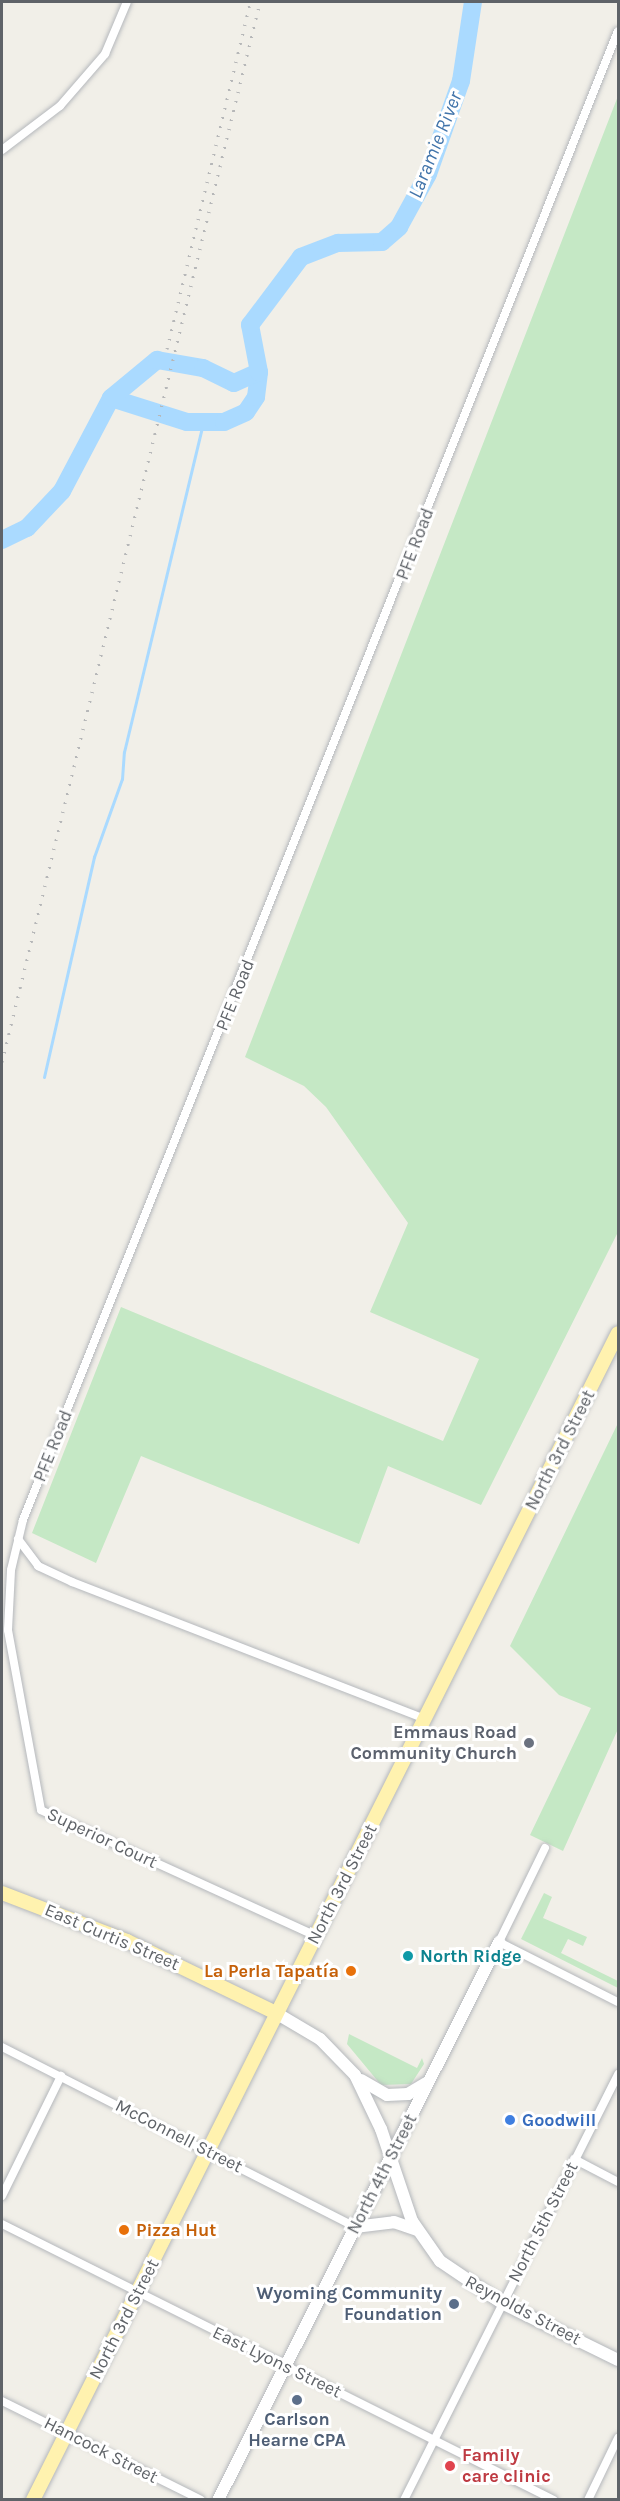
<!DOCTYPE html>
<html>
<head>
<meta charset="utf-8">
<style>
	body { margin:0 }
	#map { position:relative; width:620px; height:2501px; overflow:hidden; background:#f1efe8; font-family:Karla,sans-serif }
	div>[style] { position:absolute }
	.green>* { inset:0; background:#c5e8c5 }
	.stream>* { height:3px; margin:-1.5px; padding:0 1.5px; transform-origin:1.5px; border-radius:1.5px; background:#aadaff }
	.river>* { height:18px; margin:-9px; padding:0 9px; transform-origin:9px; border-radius:9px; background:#aadaff }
	.roads { filter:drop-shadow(0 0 2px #b5b8bc) drop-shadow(0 0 2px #b5b8bc) }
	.street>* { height:8px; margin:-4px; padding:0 4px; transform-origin:4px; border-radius:4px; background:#fff }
	.secondary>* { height:12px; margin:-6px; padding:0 6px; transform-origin:6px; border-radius:6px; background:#fff }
	.primary>* { height:14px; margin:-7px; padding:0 7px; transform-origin:7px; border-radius:7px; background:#fff2af }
	.rail>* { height:3px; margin-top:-1.5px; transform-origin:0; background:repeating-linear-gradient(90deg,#b6b7b8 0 1.5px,transparent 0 9.5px) }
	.dots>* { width:16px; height:16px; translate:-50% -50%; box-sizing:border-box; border:3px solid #fff; border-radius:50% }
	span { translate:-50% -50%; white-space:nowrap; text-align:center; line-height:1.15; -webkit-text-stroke:6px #fff; paint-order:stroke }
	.street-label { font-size:18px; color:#5f6368 }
	.worship-label { font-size:18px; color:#5b616d; font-weight:700 }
	.right { translate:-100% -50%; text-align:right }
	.culture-label { font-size:18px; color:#0d838f; font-weight:700 }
	.left { translate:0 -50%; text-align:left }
	.food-label { font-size:18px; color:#c56008; font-weight:700 }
	.shop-label { font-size:18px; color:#366cbe; font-weight:700 }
	.service-label { font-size:18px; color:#4e5e75; font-weight:700 }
	.health-label { font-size:18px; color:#be3a42; font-weight:700 }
	.water-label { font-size:20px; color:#4174aa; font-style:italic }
	.frame { position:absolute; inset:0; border:3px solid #5f6368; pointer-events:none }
</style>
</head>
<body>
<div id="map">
	<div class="green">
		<i style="clip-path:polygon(618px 96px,618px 1232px,481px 1505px,388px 1466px,359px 1544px,141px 1456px,96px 1563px,32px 1533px,121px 1307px,443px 1441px,479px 1359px,370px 1312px,408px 1223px,326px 1107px,304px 1086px,245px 1057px)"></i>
		<i style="clip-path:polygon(618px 1423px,618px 1729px,563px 1851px,530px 1835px,591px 1708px,559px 1695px,510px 1646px)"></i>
		<i style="clip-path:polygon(544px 1893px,552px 1897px,543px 1918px,587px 1937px,583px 1946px,568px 1939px,561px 1953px,618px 1981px,618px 1988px,521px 1939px)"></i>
		<i style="clip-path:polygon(349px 2034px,417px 2068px,422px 2058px,424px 2064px,411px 2084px,381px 2085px,347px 2044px)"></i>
	</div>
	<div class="stream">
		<i style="left:44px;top:1077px;width:226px;rotate:-77.2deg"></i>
		<i style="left:94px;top:857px;width:83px;rotate:-70.3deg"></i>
		<i style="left:122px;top:779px;width:27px;rotate:-86deg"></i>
		<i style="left:124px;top:752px;width:339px;rotate:-76.5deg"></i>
	</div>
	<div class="river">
		<i style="left:111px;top:398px;width:80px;rotate:17.5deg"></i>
		<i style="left:187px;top:422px;width:37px"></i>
		<i style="left:224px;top:422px;width:24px;rotate:-24deg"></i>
		<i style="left:246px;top:412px;width:18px;rotate:-56deg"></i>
		<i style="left:256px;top:397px;width:25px;rotate:-83deg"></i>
		<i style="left:2px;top:540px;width:28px;rotate:-26deg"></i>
		<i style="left:27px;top:528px;width:51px;rotate:-46.6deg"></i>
		<i style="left:62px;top:491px;width:105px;rotate:-62.2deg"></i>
		<i style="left:111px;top:398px;width:60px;rotate:-39.6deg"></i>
		<i style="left:157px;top:360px;width:47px;rotate:9.9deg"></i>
		<i style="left:203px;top:368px;width:34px;rotate:26deg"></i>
		<i style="left:234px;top:383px;width:27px;rotate:-24deg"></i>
		<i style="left:259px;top:372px;width:48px;rotate:-100.8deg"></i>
		<i style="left:250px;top:325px;width:85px;rotate:-53.1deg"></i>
		<i style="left:301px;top:257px;width:40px;rotate:-21deg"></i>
		<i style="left:338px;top:243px;width:44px;rotate:-1.3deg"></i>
		<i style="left:382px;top:242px;width:23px;rotate:-41deg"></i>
		<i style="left:399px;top:227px;width:60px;rotate:-61.3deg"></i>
		<i style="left:428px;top:174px;width:99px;rotate:-70.5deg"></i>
		<i style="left:461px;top:81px;width:80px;rotate:-81.4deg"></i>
	</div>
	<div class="roads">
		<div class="street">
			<i style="left:2px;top:150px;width:73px;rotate:-37.2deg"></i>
			<i style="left:60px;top:106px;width:69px;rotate:-49.1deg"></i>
			<i style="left:105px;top:54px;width:56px;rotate:-67.1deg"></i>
			<i style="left:18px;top:1539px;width:34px;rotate:53deg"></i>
			<i style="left:38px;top:1566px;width:38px;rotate:25deg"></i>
			<i style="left:72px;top:1582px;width:380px;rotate:21.2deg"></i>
			<i style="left:545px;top:1848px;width:105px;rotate:116.1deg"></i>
			<i style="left:499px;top:1942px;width:133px;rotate:26.8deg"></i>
			<i style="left:316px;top:1936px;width:302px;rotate:-155.4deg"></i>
			<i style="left:41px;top:1810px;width:183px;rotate:-100.4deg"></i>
			<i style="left:8px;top:1630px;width:60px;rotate:-87.1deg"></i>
			<i style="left:11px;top:1570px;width:51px;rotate:-76.5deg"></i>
			<i style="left:23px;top:1520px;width:1603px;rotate:-68.22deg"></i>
			<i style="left:2px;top:2047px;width:396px;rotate:27deg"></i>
			<i style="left:574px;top:2159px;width:50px;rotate:27.6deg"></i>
			<i style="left:2px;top:2196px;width:134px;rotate:-63.8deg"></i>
			<i style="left:2px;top:2224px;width:617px;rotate:26.57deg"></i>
			<i style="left:2px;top:2401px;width:222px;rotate:26.4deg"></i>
			<i style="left:404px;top:2500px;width:477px;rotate:-63.3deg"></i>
			<i style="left:588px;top:2500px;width:69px;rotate:-64.2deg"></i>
		</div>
		<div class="secondary">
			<i style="left:276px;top:2013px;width:51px;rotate:30.6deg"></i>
			<i style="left:320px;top:2039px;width:50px;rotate:45.8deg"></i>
			<i style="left:355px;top:2075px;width:60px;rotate:64.3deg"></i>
			<i style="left:381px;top:2129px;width:97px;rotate:71.4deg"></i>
			<i style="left:412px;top:2221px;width:49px;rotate:55deg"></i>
			<i style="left:440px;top:2261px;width:75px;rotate:34.1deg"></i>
			<i style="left:502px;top:2303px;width:129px;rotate:26.2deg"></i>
			<i style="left:361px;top:2080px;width:30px;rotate:30deg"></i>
			<i style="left:387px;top:2095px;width:21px;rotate:-3deg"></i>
			<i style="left:408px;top:2094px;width:21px;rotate:-31deg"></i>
			<i style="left:355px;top:2227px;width:39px;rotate:-7deg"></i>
			<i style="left:394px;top:2222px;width:24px;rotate:19deg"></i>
			<i style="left:218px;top:2500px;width:625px;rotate:-63.27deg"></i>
		</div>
		<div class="primary">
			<i style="left:2px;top:1893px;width:134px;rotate:21deg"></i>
			<i style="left:127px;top:1941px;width:165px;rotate:25.8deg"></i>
			<i style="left:33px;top:2500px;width:1305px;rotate:-63.38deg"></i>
		</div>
	</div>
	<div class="rail">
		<i style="left:167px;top:349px;width:357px;rotate:-76.5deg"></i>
		<i style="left:2px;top:1062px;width:1091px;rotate:-76.32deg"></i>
	</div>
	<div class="dots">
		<i style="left:529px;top:1743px;background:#6b7280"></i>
		<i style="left:408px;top:1956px;background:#0f9aa8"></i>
		<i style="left:351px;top:1971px;background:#e8710a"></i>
		<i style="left:510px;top:2120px;background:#3f7fe0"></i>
		<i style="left:124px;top:2230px;background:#e8710a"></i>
		<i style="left:454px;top:2304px;background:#5c6f8a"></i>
		<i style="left:297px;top:2400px;background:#5c6f8a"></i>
		<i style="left:450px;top:2466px;background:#e0444e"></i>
	</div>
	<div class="street-label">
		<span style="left:415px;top:544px;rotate:-69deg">PFE Road</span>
		<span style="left:235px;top:995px;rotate:-68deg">PFE Road</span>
		<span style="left:53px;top:1446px;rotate:-68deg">PFE Road</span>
		<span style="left:560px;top:1450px;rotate:-63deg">North 3rd Street</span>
		<span style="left:102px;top:1838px;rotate:25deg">Superior Court</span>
		<span style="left:342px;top:1884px;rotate:-63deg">North 3rd Street</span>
		<span style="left:112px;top:1937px;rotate:23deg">East Curtis Street</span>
		<span style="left:179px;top:2136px;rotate:27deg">McConnell Street</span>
		<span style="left:382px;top:2174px;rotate:-63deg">North 4th Street</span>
		<span style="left:543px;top:2222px;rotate:-63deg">North 5th Street</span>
		<span style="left:523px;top:2310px;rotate:28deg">Reynolds Street</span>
		<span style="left:124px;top:2319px;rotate:-63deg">North 3rd Street</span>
		<span style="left:277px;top:2362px;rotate:26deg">East Lyons Street</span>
		<span style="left:101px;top:2450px;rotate:27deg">Hancock Street</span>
	</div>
	<div class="worship-label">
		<span class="right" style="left:517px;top:1743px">Emmaus Road<br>Community Church</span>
	</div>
	<div class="culture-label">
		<span class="left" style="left:420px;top:1956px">North Ridge</span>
	</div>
	<div class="food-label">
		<span class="right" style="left:339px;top:1971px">La Perla Tapatía</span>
		<span class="left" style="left:136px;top:2230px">Pizza Hut</span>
	</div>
	<div class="shop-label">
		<span class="left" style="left:522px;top:2120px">Goodwill</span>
	</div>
	<div class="service-label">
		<span class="right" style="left:442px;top:2304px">Wyoming Community<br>Foundation</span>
		<span style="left:297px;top:2430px">Carlson<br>Hearne CPA</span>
	</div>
	<div class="health-label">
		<span class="left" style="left:462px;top:2466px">Family<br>care clinic</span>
	</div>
	<div class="water-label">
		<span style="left:435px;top:145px;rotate:-68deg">Laramie River</span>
	</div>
	<div class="frame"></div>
</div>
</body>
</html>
